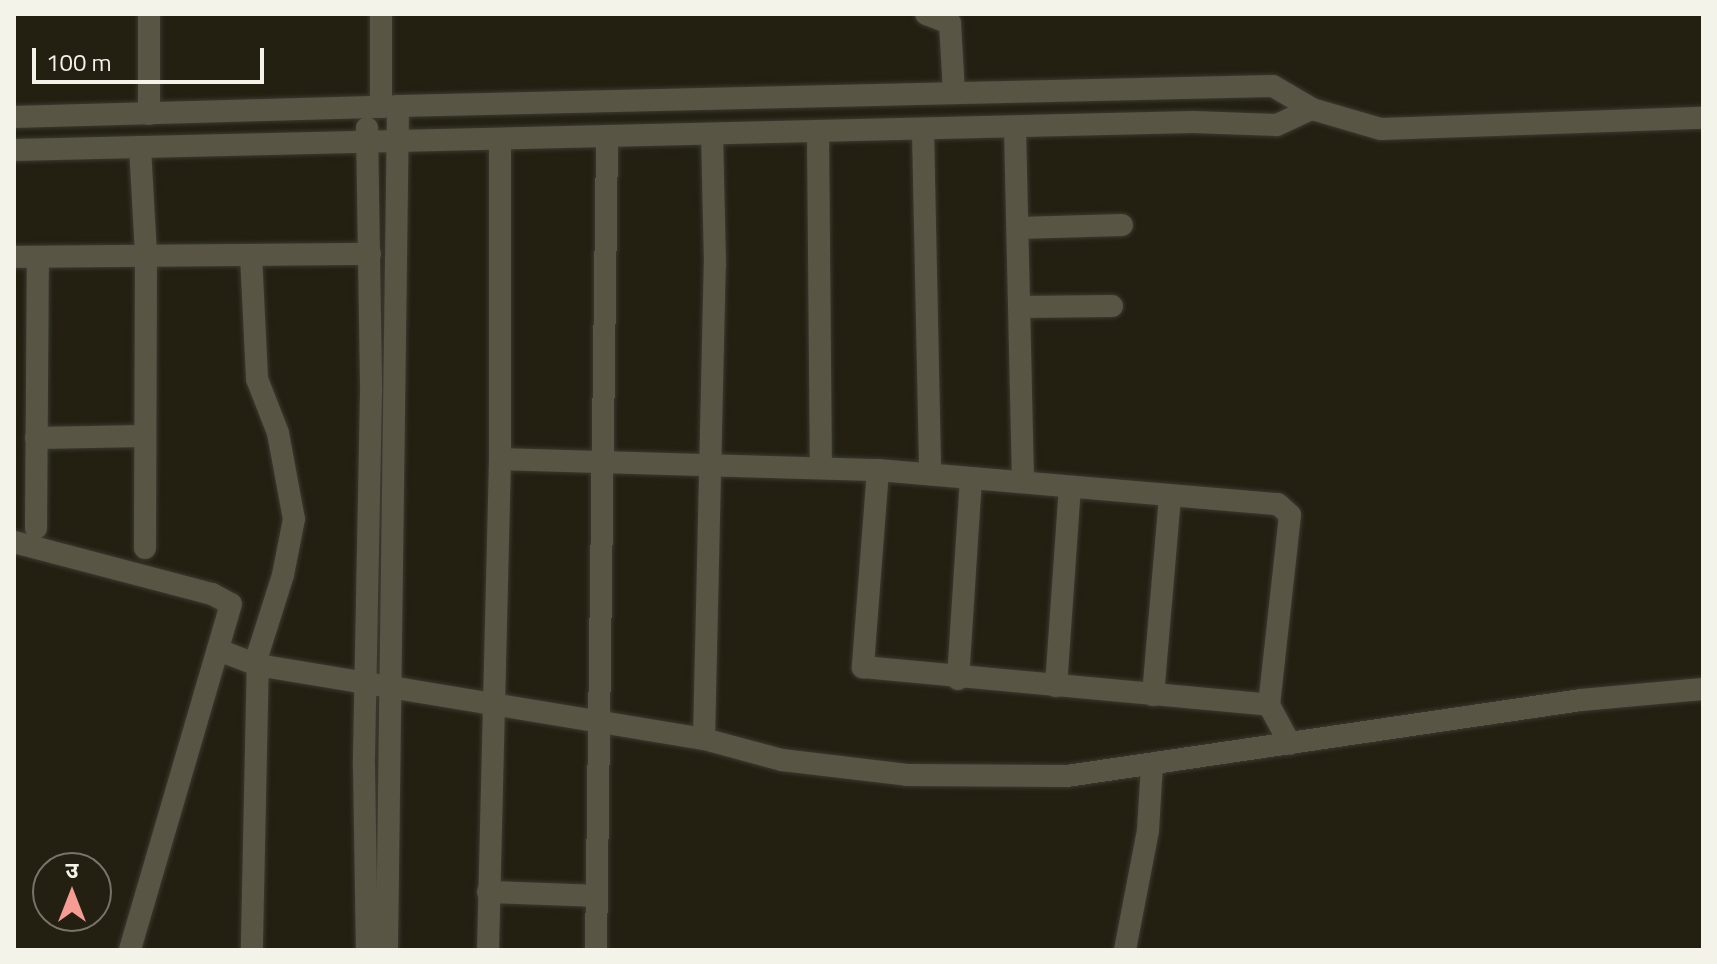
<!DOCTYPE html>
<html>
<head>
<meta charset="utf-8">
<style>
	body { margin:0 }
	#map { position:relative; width:1717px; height:964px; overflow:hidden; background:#232012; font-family:"Titillium Web","Noto Sans Devanagari",sans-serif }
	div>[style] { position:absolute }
	.roads { filter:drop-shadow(0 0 2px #3b392f) drop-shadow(0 0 2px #3b392f) }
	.minor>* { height:22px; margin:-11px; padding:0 11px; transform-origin:11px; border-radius:11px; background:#585545 }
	span { translate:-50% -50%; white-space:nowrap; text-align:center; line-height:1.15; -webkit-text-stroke:6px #232012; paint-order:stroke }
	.frame { position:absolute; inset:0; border:16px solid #f4f3e9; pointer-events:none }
	.north { position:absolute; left:32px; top:852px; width:80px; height:80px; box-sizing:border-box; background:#232012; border:2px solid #777468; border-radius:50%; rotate:0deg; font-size:22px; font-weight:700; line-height:32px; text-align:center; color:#f4f3e9 }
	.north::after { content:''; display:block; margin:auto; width:28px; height:36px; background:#f59c94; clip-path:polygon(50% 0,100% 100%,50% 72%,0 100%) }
	.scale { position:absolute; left:32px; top:48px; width:232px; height:36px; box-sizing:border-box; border:4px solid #f4f3e9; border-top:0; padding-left:10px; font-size:24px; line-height:28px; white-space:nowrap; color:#f4f3e9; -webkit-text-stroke:6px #232012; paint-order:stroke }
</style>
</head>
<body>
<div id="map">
	<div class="roads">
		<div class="minor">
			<i style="left:149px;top:14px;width:100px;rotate:90deg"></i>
			<i style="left:381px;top:14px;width:93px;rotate:90deg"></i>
			<i style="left:926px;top:14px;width:26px;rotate:21deg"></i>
			<i style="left:950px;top:23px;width:70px;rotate:86.7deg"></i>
			<i style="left:398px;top:106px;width:875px;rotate:-1.31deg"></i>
			<i style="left:1273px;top:86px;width:45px;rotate:30.5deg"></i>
			<i style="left:1312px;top:109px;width:72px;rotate:16.2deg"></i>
			<i style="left:1381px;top:129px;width:322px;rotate:-2deg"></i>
			<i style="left:14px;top:117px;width:384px;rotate:-1.6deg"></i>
			<i style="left:398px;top:106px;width:844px;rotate:90.75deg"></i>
			<i style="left:367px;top:128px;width:264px;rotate:89.1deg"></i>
			<i style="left:371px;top:392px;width:374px;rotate:91.1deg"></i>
			<i style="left:364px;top:766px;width:184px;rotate:89.1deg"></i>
			<i style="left:1015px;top:128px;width:353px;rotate:88.7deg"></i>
			<i style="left:923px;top:130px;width:344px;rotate:88.8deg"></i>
			<i style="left:818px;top:133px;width:334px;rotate:89.5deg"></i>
			<i style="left:140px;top:147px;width:109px;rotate:86.8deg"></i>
			<i style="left:146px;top:256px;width:292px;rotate:90.2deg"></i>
			<i style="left:14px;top:150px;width:1179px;rotate:-1.36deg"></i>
			<i style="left:1193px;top:122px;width:84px;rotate:2deg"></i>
			<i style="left:1277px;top:125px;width:38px;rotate:-25deg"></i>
			<i style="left:1019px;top:228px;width:103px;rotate:-1.7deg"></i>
			<i style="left:251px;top:255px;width:124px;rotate:87.2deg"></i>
			<i style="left:257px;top:379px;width:58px;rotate:68.7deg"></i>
			<i style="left:278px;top:433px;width:87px;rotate:79.5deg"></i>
			<i style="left:294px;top:519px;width:57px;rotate:101.1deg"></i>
			<i style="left:283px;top:575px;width:83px;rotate:107.6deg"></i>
			<i style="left:258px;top:654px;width:296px;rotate:91.2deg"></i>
			<i style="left:14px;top:257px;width:356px;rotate:-0.5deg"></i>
			<i style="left:1019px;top:307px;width:93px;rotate:-0.6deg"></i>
			<i style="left:36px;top:438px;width:109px;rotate:-1.1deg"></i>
			<i style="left:500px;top:459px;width:378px;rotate:1.7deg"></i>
			<i style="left:878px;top:470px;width:401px;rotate:4.9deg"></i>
			<i style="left:1278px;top:504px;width:16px;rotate:43deg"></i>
			<i style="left:1290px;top:515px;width:191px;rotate:96.3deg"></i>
			<i style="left:1269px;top:705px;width:44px;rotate:61.7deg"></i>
			<i style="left:878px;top:470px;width:198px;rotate:94.4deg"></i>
			<i style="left:863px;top:667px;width:408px;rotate:5.3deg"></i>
			<i style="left:36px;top:528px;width:271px;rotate:-89.6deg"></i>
			<i style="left:14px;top:542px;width:205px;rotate:14.7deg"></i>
			<i style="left:212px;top:594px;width:21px;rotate:28deg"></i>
			<i style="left:231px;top:604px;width:360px;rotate:106.3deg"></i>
			<i style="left:221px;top:651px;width:39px;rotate:21deg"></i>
			<i style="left:257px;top:665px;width:453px;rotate:9.4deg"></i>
			<i style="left:704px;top:739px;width:81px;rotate:15.1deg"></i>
			<i style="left:782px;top:760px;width:126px;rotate:6.8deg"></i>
			<i style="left:907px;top:775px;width:160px;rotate:0.4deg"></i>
			<i style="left:1067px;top:776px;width:520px;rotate:-8.41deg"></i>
			<i style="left:1581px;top:700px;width:122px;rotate:-5.2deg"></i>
			<i style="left:958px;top:679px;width:200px;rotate:-86.3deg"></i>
			<i style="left:1056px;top:686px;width:198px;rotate:-86deg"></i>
			<i style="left:1153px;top:695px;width:200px;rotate:-85.1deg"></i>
			<i style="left:704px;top:739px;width:474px;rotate:-88.7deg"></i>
			<i style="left:715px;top:265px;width:129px;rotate:-91.3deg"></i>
			<i style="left:488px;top:892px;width:108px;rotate:2.1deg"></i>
			<i style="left:488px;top:950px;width:491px;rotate:-88.6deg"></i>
			<i style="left:500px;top:459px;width:319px;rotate:-90deg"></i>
			<i style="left:596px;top:950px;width:812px;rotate:-89.22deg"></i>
			<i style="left:1125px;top:950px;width:122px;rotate:-79.1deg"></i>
			<i style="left:1148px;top:830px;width:65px;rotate:-86.5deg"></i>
		</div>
	</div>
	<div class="frame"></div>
	<div class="north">उ</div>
	<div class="scale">100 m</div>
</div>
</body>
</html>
